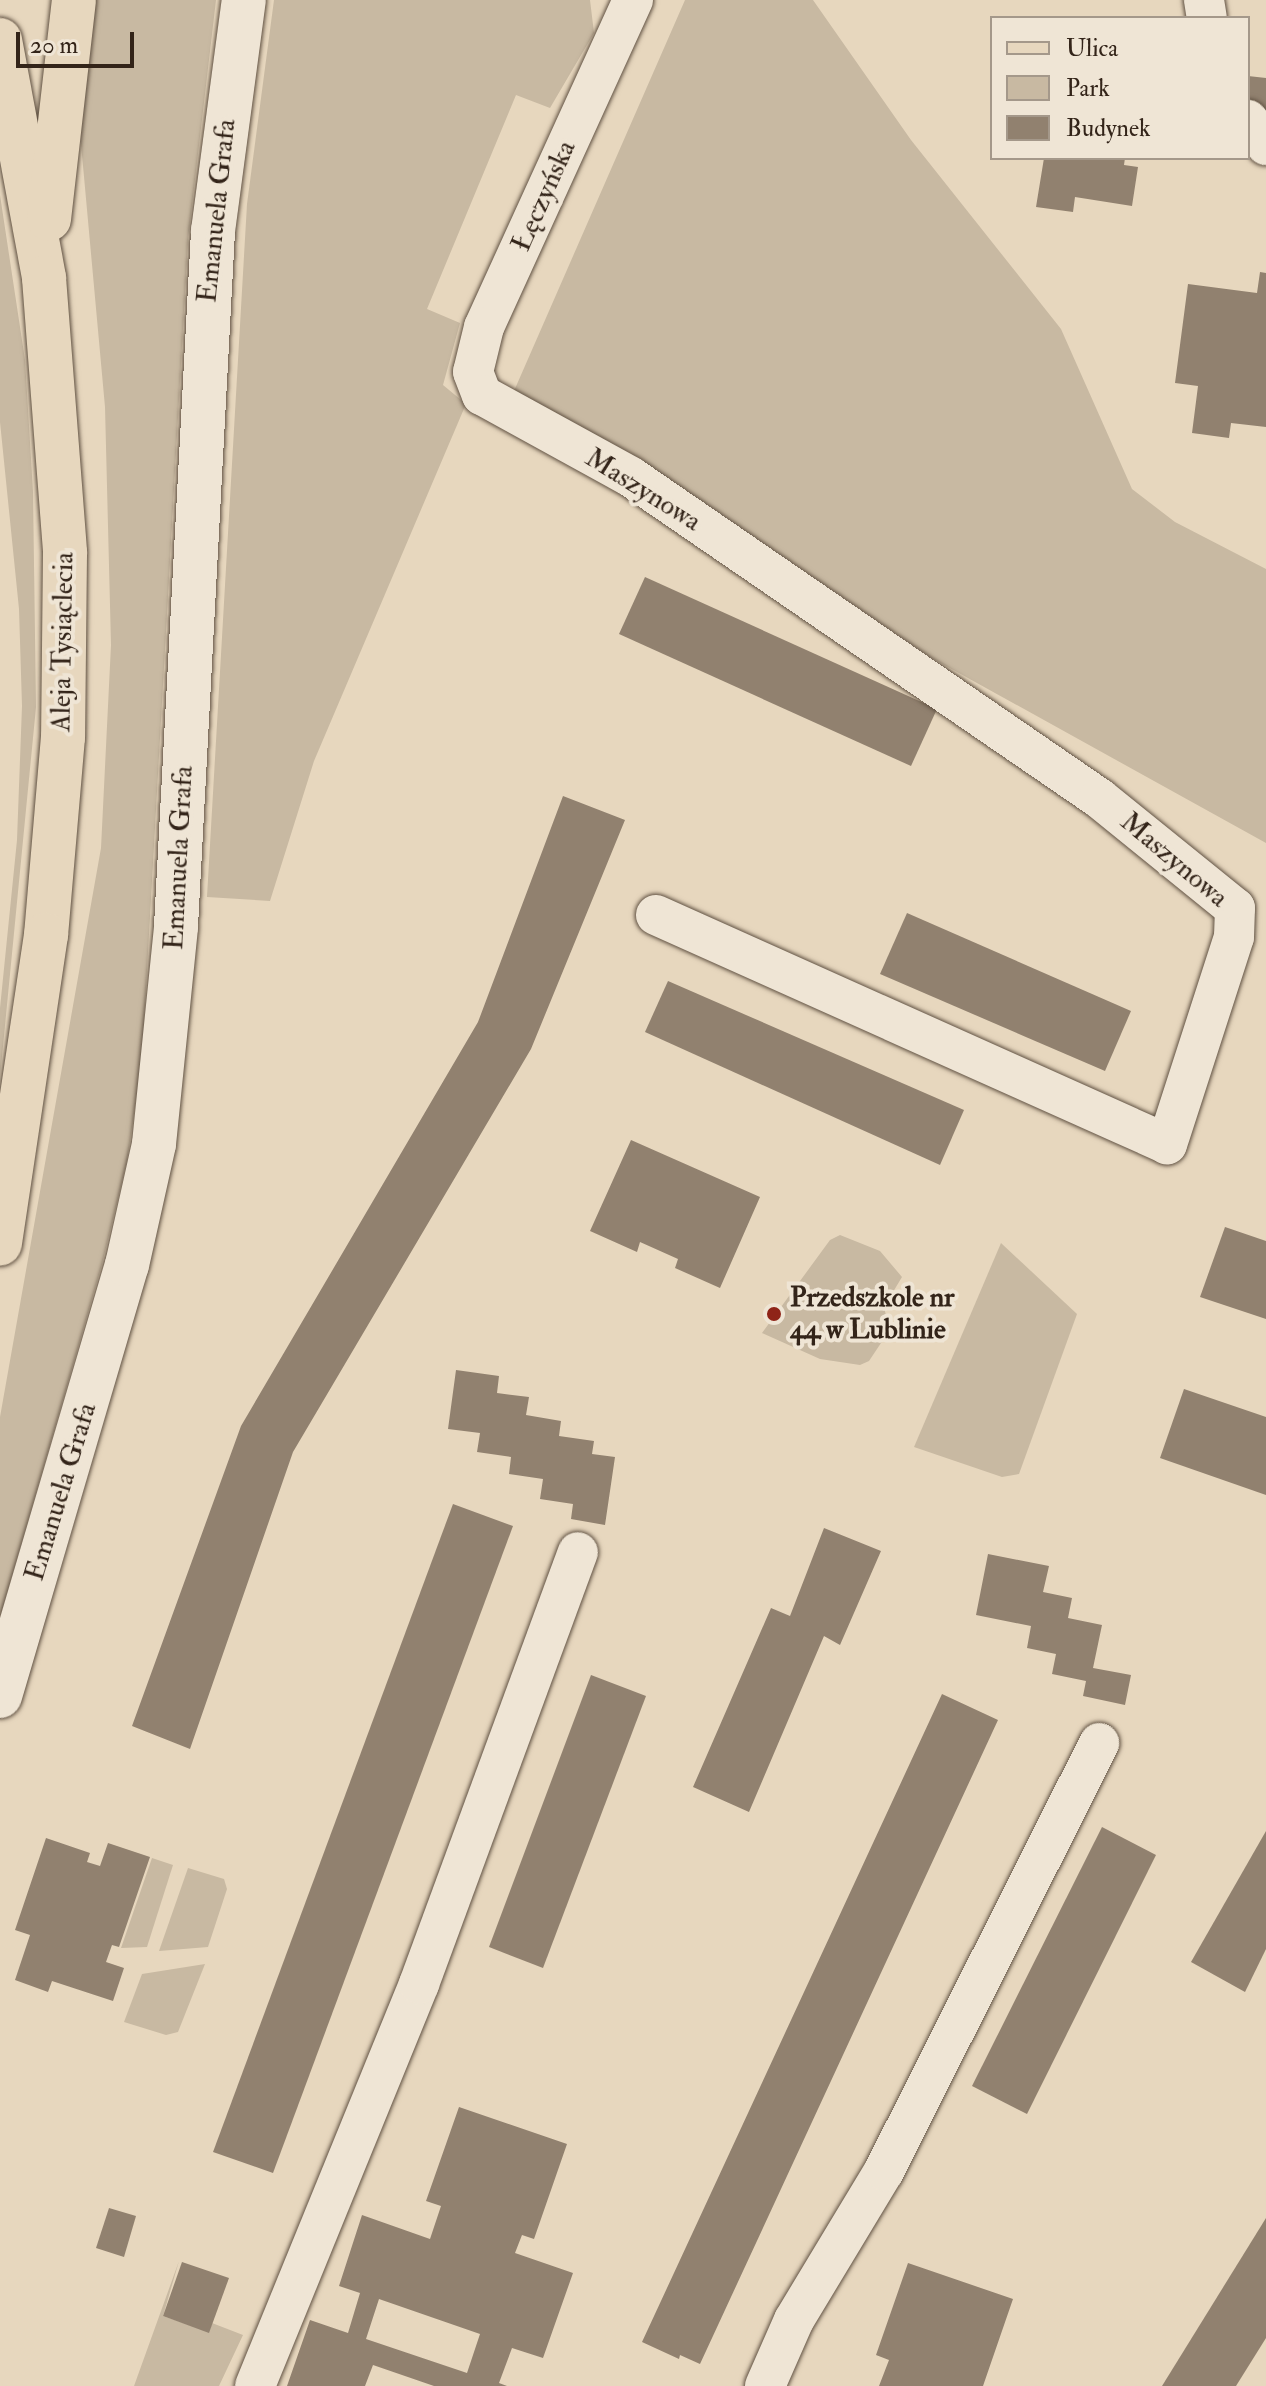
<!DOCTYPE html>
<html>
<head>
<meta charset="utf-8">
<style>
	body { margin:0 }
	#map { position:relative; width:1266px; height:2386px; overflow:hidden; background:#e7d7be; font-family:"IM FELL Double Pica",serif }
	div>[style] { position:absolute }
	.green>* { inset:0; background:#c8b9a2 }
	.building>* { inset:0; background:#91816f }
	.roads { filter:drop-shadow(0 0 2px #605142) drop-shadow(0 0 2px #605142) }
	.minor>* { height:40px; margin:-20px; padding:0 20px; transform-origin:20px; border-radius:20px; background:#efe5d5 }
	.tertiary>* { height:44px; margin:-22px; padding:0 22px; transform-origin:22px; border-radius:22px; background:#efe5d5 }
	.primary>* { height:44px; margin:-22px; padding:0 22px; transform-origin:22px; border-radius:22px; background:#e7d7be }
	.dots>* { width:22px; height:22px; translate:-50% -50%; box-sizing:border-box; border:4px solid #efe5d5; border-radius:50% }
	span { translate:-50% -50%; white-space:nowrap; text-align:center; line-height:1.15; -webkit-text-stroke:8px #efe5d5; paint-order:stroke }
	.street-label { font-size:28px; color:#332419 }
	.poi-label { font-size:28px; color:#332419; font-weight:700 }
	.left { translate:0 -50%; text-align:left }
	.legend { position:absolute; left:990px; top:16px; width:260px; height:144px; box-sizing:border-box; background:#efe5d5; border:2px solid #a4988a; margin:0; padding:10px 14px; list-style:none; font-size:24px; color:#332419 }
	.legend li { display:flex; align-items:center; gap:16px; height:40px }
	.legend b { width:40px; border:2px solid #a4988a }
	.scale { position:absolute; left:16px; top:32px; width:118px; height:36px; box-sizing:border-box; border:4px solid #332419; border-top:0; padding-left:10px; font-size:24px; line-height:28px; white-space:nowrap; color:#332419; -webkit-text-stroke:6px #efe5d5; paint-order:stroke }
</style>
</head>
<body>
<div id="map">
	<div class="green">
		<i style="clip-path:polygon(90px 0,216px 0,188px 239px,142px 1059px,127px 1161px,102px 1264px,0 1618px,0 1417px,101px 848px,111px 645px,105px 407px,77px 100px)"></i>
		<i style="clip-path:polygon(274px 0,590px 0,594px 33px,550px 108px,516px 95px,427px 309px,460px 323px,443px 385px,466px 404px,314px 761px,270px 901px,207px 897px,247px 204px)"></i>
		<i style="clip-path:polygon(685px 0,813px 0,911px 140px,1061px 329px,1132px 489px,1175px 522px,1266px 569px,1266px 843px,930px 657px,712px 508px,514px 391px)"></i>
		<i style="clip-path:polygon(0 195px,25px 360px,33px 492px,36px 707px,0 1077px,0 1008px,17px 840px,22px 706px,19px 609px,0 422px)"></i>
		<i style="clip-path:polygon(840px 1235px,880px 1251px,902px 1277px,884px 1307px,888px 1324px,883px 1340px,869px 1361px,860px 1365px,820px 1359px,762px 1333px,830px 1240px)"></i>
		<i style="clip-path:polygon(1001px 1243px,1077px 1314px,1019px 1474px,1002px 1477px,914px 1447px)"></i>
		<i style="clip-path:polygon(152px 1858px,173px 1865px,147px 1947px,121px 1948px)"></i>
		<i style="clip-path:polygon(188px 1868px,224px 1879px,227px 1889px,208px 1947px,159px 1951px)"></i>
		<i style="clip-path:polygon(205px 1964px,178px 2032px,166px 2035px,124px 2022px,142px 1974px)"></i>
		<i style="clip-path:polygon(179px 2261px,163px 2316px,209px 2332px,212px 2323px,243px 2335px,219px 2386px,134px 2386px)"></i>
	</div>
	<div class="building">
		<i style="clip-path:polygon(1248px 76px,1266px 78px,1266px 110px,1248px 110px)"></i>
		<i style="clip-path:polygon(1044px 158px,1125px 158px,1124px 165px,1138px 167px,1132px 206px,1075px 197px,1073px 212px,1036px 207px)"></i>
		<i style="clip-path:polygon(1260px 272px,1266px 273px,1266px 427px,1231px 423px,1229px 438px,1192px 433px,1198px 386px,1175px 383px,1188px 284px,1257px 293px)"></i>
		<i style="clip-path:polygon(645px 577px,937px 709px,911px 766px,619px 634px)"></i>
		<i style="clip-path:polygon(563px 796px,625px 820px,531px 1049px,293px 1452px,190px 1749px,132px 1726px,241px 1426px,478px 1022px)"></i>
		<i style="clip-path:polygon(907px 913px,1131px 1011px,1105px 1071px,880px 974px)"></i>
		<i style="clip-path:polygon(668px 981px,964px 1110px,940px 1165px,645px 1032px)"></i>
		<i style="clip-path:polygon(631px 1140px,760px 1197px,720px 1288px,675px 1268px,678px 1259px,640px 1242px,637px 1252px,590px 1231px)"></i>
		<i style="clip-path:polygon(1225px 1227px,1266px 1241px,1266px 1319px,1200px 1297px)"></i>
		<i style="clip-path:polygon(456px 1370px,499px 1376px,497px 1393px,529px 1397px,526px 1415px,561px 1421px,559px 1436px,594px 1441px,592px 1454px,615px 1457px,605px 1525px,571px 1519px,573px 1504px,540px 1499px,543px 1479px,509px 1474px,511px 1457px,477px 1452px,480px 1433px,448px 1429px)"></i>
		<i style="clip-path:polygon(1184px 1389px,1266px 1417px,1266px 1495px,1160px 1458px)"></i>
		<i style="clip-path:polygon(453px 1504px,513px 1526px,273px 2173px,213px 2152px)"></i>
		<i style="clip-path:polygon(824px 1528px,881px 1551px,840px 1645px,824px 1636px,749px 1812px,693px 1787px,771px 1608px,790px 1616px)"></i>
		<i style="clip-path:polygon(988px 1554px,1049px 1566px,1043px 1592px,1072px 1598px,1068px 1618px,1102px 1625px,1093px 1668px,1131px 1675px,1125px 1705px,1083px 1696px,1086px 1681px,1052px 1674px,1056px 1654px,1027px 1648px,1031px 1626px,976px 1615px)"></i>
		<i style="clip-path:polygon(591px 1675px,646px 1696px,543px 1968px,489px 1947px)"></i>
		<i style="clip-path:polygon(942px 1694px,998px 1720px,700px 2364px,680px 2355px,679px 2359px,642px 2342px)"></i>
		<i style="clip-path:polygon(1102px 1827px,1156px 1855px,1027px 2114px,972px 2086px)"></i>
		<i style="clip-path:polygon(1266px 1831px,1266px 1949px,1245px 1992px,1191px 1962px)"></i>
		<i style="clip-path:polygon(46px 1838px,90px 1853px,87px 1862px,100px 1866px,108px 1843px,150px 1857px,119px 1947px,112px 1945px,106px 1962px,124px 1968px,113px 2001px,52px 1981px,48px 1992px,15px 1980px,30px 1935px,15px 1930px)"></i>
		<i style="clip-path:polygon(evenodd,459px 2107px,567px 2144px,534px 2239px,522px 2235px,515px 2253px,573px 2273px,543px 2358px,512px 2348px,499px 2383px,507px 2386px,434px 2386px,373px 2365px,365px 2386px,287px 2386px,310px 2320px,348px 2333px,360px 2293px,339px 2286px,362px 2215px,430px 2239px,441px 2206px,426px 2201px,459px 2107px,379px 2299px,480px 2334px,467px 2373px,366px 2339px,379px 2299px)"></i>
		<i style="clip-path:polygon(109px 2208px,136px 2216px,124px 2257px,96px 2248px)"></i>
		<i style="clip-path:polygon(1266px 2218px,1266px 2338px,1236px 2386px,1162px 2386px)"></i>
		<i style="clip-path:polygon(182px 2262px,229px 2278px,209px 2333px,163px 2316px)"></i>
		<i style="clip-path:polygon(908px 2263px,1013px 2299px,983px 2386px,879px 2386px,889px 2360px,876px 2355px)"></i>
	</div>
	<div class="roads">
		<div class="minor">
			<i style="left:633px;top:0;width:359px;rotate:114.5deg"></i>
			<i style="left:484px;top:327px;width:46px;rotate:103.7deg"></i>
			<i style="left:473px;top:372px;width:25px;rotate:69deg"></i>
			<i style="left:482px;top:395px;width:170px;rotate:28.8deg"></i>
			<i style="left:631px;top:477px;width:568px;rotate:34.45deg"></i>
			<i style="left:1099px;top:798px;width:175px;rotate:39deg"></i>
			<i style="left:1235px;top:908px;width:29px;rotate:92deg"></i>
			<i style="left:1234px;top:937px;width:218px;rotate:107.9deg"></i>
			<i style="left:1167px;top:1144px;width:560px;rotate:-155.86deg"></i>
			<i style="left:1204px;top:0;width:18px;rotate:81deg"></i>
			<i style="left:1248px;top:120px;width:31px;rotate:54deg"></i>
			<i style="left:255px;top:2386px;width:434px;rotate:-67.8deg"></i>
			<i style="left:419px;top:1984px;width:460px;rotate:-69.8deg"></i>
			<i style="left:765px;top:2386px;width:72px;rotate:-66.3deg"></i>
			<i style="left:794px;top:2320px;width:174px;rotate:-58.9deg"></i>
			<i style="left:884px;top:2171px;width:479px;rotate:-63.3deg"></i>
		</div>
		<div class="tertiary">
			<i style="left:0;top:1696px;width:449px;rotate:-73.6deg"></i>
			<i style="left:127px;top:1265px;width:124px;rotate:-77.4deg"></i>
			<i style="left:154px;top:1144px;width:219px;rotate:-84.2deg"></i>
			<i style="left:176px;top:926px;width:696px;rotate:-86.95deg"></i>
			<i style="left:213px;top:231px;width:233px;rotate:-82.4deg"></i>
		</div>
		<div class="primary">
			<i style="left:0;top:40px;width:242px;rotate:79.5deg"></i>
			<i style="left:44px;top:278px;width:276px;rotate:85.6deg"></i>
			<i style="left:65px;top:553px;width:184px;rotate:90.6deg"></i>
			<i style="left:63px;top:737px;width:199px;rotate:94.9deg"></i>
			<i style="left:46px;top:935px;width:312px;rotate:98.5deg"></i>
			<i style="left:49px;top:219px;width:220px;rotate:-83.5deg"></i>
		</div>
	</div>
	<div class="dots">
		<i style="left:774px;top:1314px;background:#8f2418"></i>
	</div>
	<div class="street-label">
		<span style="left:544px;top:196px;rotate:-66deg">Łęczyńska</span>
		<span style="left:217px;top:211px;rotate:-84deg">Emanuela Grafa</span>
		<span style="left:643px;top:490px;rotate:32deg">Maszynowa</span>
		<span style="left:63px;top:642px;rotate:-89deg">Aleja Tysiąclecia</span>
		<span style="left:179px;top:858px;rotate:-87deg">Emanuela Grafa</span>
		<span style="left:1174px;top:860px;rotate:40deg">Maszynowa</span>
		<span style="left:61px;top:1492px;rotate:-73deg">Emanuela Grafa</span>
	</div>
	<div class="poi-label">
		<span class="left" style="left:790px;top:1314px">Przedszkole nr<br>44 w Lublinie</span>
	</div>
	<ul class="legend">
	<li><b style="height:10px;background:#e7d7be"></b>Ulica</li>
	<li><b style="height:22px;background:#c8b9a2"></b>Park</li>
	<li><b style="height:22px;background:#91816f"></b>Budynek</li>
	</ul>
	<div class="scale">20 m</div>
</div>
</body>
</html>
